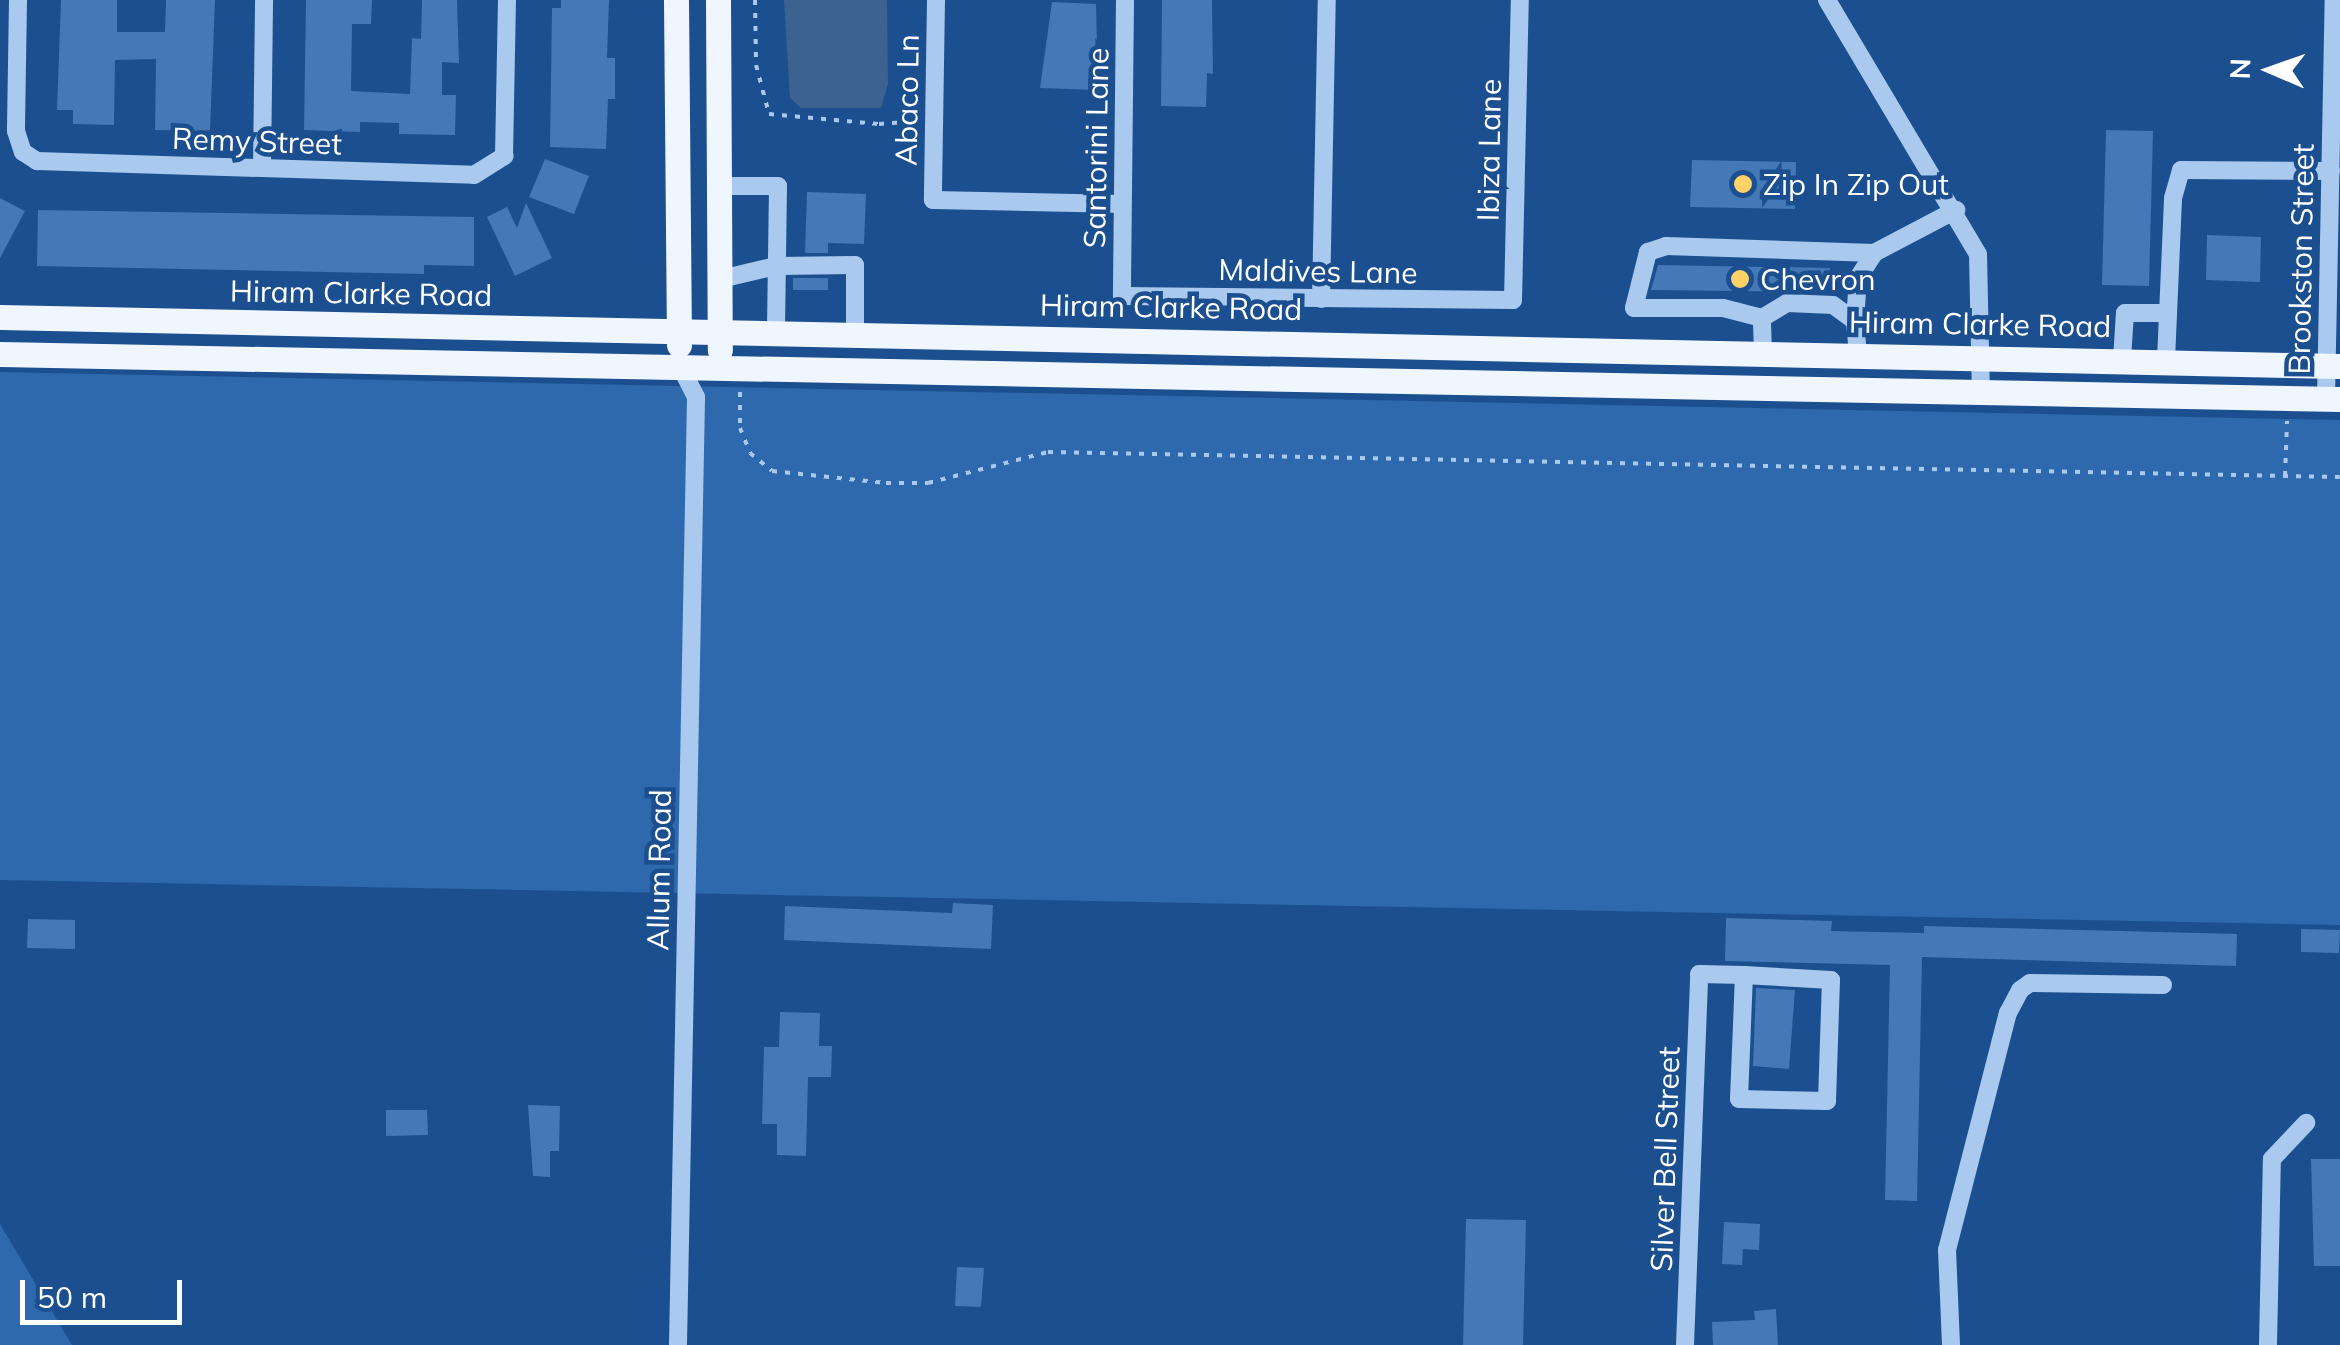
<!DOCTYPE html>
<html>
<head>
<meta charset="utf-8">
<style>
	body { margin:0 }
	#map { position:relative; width:2340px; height:1345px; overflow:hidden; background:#1b4f8f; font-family:Mulish,sans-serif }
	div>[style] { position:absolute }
	.green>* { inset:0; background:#2e69ad }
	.water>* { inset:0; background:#3c6290 }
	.building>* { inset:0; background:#4478b7 }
	.path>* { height:4px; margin-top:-2px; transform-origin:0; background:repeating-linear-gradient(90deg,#a9c9ee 0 5px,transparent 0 13px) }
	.minor>* { height:18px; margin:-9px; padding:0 9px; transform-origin:9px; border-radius:9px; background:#a9c9ee }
	.major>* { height:25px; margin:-12.5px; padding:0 12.5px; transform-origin:12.5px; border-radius:12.5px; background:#f0f6ff }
	.dots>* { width:28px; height:28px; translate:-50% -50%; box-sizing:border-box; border:5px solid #1b4f8f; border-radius:50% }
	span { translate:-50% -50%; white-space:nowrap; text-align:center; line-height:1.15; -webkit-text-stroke:9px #1b4f8f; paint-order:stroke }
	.street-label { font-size:30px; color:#fff }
	.poi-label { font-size:30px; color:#fff }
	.left { translate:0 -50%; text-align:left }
	.north { position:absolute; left:2220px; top:20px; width:100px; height:100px; -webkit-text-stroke:8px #1b4f8f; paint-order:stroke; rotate:272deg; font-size:28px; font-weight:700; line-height:40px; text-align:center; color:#fff }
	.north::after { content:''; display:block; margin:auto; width:35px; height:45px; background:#fff; clip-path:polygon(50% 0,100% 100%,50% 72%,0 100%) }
	.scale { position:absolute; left:20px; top:1280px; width:162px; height:45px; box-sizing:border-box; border:5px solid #fff; border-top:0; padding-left:12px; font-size:30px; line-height:35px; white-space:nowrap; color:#fff; -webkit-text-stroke:8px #1b4f8f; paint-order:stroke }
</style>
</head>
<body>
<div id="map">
	<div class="green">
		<i style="clip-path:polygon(0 372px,2340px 420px,2340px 925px,0 880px)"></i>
		<i style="clip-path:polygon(0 1224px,72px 1345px,0 1345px)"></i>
	</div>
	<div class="water">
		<i style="clip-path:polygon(784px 0,887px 0,888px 84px,881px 108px,801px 108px,790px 98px)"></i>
	</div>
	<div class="building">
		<i style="clip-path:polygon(61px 0,117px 0,117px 32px,165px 32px,166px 0,215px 0,210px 131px,155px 130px,156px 59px,115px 60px,114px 125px,73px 124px,73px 110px,57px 110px)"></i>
		<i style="clip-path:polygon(306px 0,372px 0,371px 24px,352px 24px,351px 91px,410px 94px,412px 38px,421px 39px,422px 0,457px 0,459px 63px,442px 62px,442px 95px,456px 95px,455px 135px,399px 134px,399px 123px,360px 122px,360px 132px,304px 130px)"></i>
		<i style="clip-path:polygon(561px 0,609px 0,607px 58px,615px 58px,615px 99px,608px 99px,606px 149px,550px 147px,552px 8px,561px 8px)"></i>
		<i style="clip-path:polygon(1162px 0,1212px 0,1213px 74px,1207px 73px,1206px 107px,1161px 106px)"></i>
		<i style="clip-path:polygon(1052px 2px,1096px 4px,1098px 90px,1040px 88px)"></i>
		<i style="clip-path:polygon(2106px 130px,2153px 131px,2149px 286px,2102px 285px)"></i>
		<i style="clip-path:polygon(545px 159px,589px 176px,574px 214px,529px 197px)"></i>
		<i style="clip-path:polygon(1692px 160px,1796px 162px,1795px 209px,1690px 207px)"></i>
		<i style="clip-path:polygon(807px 192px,866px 194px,864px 244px,828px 243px,828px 253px,805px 253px)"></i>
		<i style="clip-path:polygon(0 198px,25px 211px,0 258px)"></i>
		<i style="clip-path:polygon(526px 203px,552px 258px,515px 276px,487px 217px,507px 207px,517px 228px)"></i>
		<i style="clip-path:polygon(38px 210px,474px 217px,474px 266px,424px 265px,424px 274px,37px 266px)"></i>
		<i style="clip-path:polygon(2207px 235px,2261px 237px,2260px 282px,2206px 280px)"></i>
		<i style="clip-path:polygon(1658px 265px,1830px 268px,1829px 292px,1651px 290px)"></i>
		<i style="clip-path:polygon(793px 278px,828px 278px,828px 290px,793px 290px)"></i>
		<i style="clip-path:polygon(953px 903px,993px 905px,991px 949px,784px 940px,785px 906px,952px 913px)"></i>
		<i style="clip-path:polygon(1726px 918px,1832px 921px,1831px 931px,1924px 933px,1924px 926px,2237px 934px,2236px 966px,1922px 957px,1917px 1201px,1885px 1200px,1890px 965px,1725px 961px)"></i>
		<i style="clip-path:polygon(28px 919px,75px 920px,75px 949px,27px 948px)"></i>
		<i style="clip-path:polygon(2301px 929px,2340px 930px,2339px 953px,2301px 952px)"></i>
		<i style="clip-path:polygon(1756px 988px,1795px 990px,1789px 1069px,1753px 1066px)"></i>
		<i style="clip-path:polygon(780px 1012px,820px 1013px,819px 1046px,832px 1046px,831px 1077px,808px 1077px,806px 1156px,777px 1155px,777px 1124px,762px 1124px,764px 1047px,779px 1047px)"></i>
		<i style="clip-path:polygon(528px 1105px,560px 1106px,559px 1151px,550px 1151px,550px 1177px,533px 1176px)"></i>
		<i style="clip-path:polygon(386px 1110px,427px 1110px,428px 1135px,386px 1136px)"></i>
		<i style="clip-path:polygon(2311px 1159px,2340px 1159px,2340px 1266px,2314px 1266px)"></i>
		<i style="clip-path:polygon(1466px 1219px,1526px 1220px,1523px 1345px,1463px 1345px)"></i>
		<i style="clip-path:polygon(1724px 1222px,1760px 1224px,1759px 1250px,1743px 1249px,1742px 1265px,1722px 1264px)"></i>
		<i style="clip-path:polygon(957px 1267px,984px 1268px,981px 1307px,955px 1306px)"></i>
		<i style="clip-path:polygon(1776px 1309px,1778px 1345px,1713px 1345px,1712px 1322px,1755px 1320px,1754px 1311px)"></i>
	</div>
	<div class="path">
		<i style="left:755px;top:0;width:65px;rotate:89.1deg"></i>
		<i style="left:756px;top:65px;width:51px;rotate:75.1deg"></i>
		<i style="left:769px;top:114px;width:110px;rotate:5.2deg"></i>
		<i style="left:879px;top:124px;width:27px;rotate:-4deg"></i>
		<i style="left:906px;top:122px;width:15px;rotate:-58deg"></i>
		<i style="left:740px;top:392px;width:36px;rotate:90deg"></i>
		<i style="left:740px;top:428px;width:27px;rotate:68deg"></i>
		<i style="left:750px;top:453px;width:28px;rotate:39deg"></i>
		<i style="left:772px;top:471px;width:115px;rotate:6deg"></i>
		<i style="left:886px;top:483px;width:42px"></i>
		<i style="left:928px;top:483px;width:124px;rotate:-14.5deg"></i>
		<i style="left:1048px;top:452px;width:1292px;rotate:1.11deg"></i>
		<i style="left:2285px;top:476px;width:55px;rotate:-87.9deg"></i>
	</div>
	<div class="minor">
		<i style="left:18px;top:0;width:131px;rotate:90.9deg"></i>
		<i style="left:16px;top:131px;width:22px;rotate:72deg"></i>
		<i style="left:23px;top:152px;width:17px;rotate:33deg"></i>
		<i style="left:37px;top:161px;width:437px;rotate:1.8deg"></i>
		<i style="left:474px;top:175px;width:36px;rotate:-32deg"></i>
		<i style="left:504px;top:156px;width:156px;rotate:-88.9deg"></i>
		<i style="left:936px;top:0;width:200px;rotate:90.9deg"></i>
		<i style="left:933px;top:200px;width:189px;rotate:1.2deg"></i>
		<i style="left:1125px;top:0;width:296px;rotate:90.6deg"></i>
		<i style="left:1122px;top:296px;width:391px;rotate:0.6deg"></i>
		<i style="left:1513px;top:300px;width:300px;rotate:-88.7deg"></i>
		<i style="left:1827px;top:0;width:295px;rotate:59.3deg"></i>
		<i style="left:1978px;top:254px;width:138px;rotate:88.8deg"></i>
		<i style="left:262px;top:168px;width:168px;rotate:-89.3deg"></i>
		<i style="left:722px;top:186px;width:56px"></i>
		<i style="left:778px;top:186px;width:148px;rotate:90.8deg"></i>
		<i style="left:721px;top:279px;width:57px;rotate:-13.3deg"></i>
		<i style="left:776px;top:266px;width:79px;rotate:-0.7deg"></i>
		<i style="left:855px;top:265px;width:70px;rotate:90deg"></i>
		<i style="left:1321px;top:299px;width:299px;rotate:-88.9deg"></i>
		<i style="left:1762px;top:318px;width:40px;rotate:-165.6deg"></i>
		<i style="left:1723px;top:308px;width:89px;rotate:180deg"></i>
		<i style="left:1634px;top:308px;width:58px;rotate:-76deg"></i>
		<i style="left:1648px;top:252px;width:19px;rotate:-18deg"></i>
		<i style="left:1666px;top:246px;width:208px;rotate:1.9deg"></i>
		<i style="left:1874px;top:253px;width:93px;rotate:-27.7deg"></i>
		<i style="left:1855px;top:321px;width:43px;rotate:-86deg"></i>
		<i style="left:1858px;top:278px;width:30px;rotate:-57deg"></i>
		<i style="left:1763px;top:352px;width:34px;rotate:-92deg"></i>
		<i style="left:1762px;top:318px;width:29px;rotate:-31deg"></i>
		<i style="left:1787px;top:303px;width:46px;rotate:2.5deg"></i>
		<i style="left:1833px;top:305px;width:27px;rotate:36deg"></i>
		<i style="left:1855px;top:321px;width:33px;rotate:85deg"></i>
		<i style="left:2122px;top:359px;width:46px;rotate:-86.3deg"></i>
		<i style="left:2125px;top:313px;width:43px"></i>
		<i style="left:2166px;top:360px;width:162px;rotate:-87.5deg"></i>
		<i style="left:2173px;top:198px;width:29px;rotate:-74deg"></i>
		<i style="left:2181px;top:170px;width:150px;rotate:0.4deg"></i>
		<i style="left:2326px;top:399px;width:399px;rotate:-88.9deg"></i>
		<i style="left:678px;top:1345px;width:948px;rotate:-88.91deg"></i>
		<i style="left:696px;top:397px;width:31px;rotate:-117deg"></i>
		<i style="left:1685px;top:1345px;width:371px;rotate:-87.8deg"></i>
		<i style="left:1699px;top:974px;width:45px;rotate:1.3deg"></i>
		<i style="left:1744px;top:975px;width:87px;rotate:3.3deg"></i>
		<i style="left:1831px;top:980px;width:121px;rotate:91.9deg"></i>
		<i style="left:1827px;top:1101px;width:88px;rotate:-178.7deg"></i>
		<i style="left:1739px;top:1099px;width:124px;rotate:-87.7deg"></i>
		<i style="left:1951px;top:1345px;width:95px;rotate:-92.4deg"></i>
		<i style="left:1947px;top:1250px;width:245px;rotate:-75.6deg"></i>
		<i style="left:2008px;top:1013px;width:26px;rotate:-62deg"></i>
		<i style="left:2020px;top:990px;width:12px;rotate:-35deg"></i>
		<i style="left:2030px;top:983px;width:133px;rotate:0.9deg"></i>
		<i style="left:2268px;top:1345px;width:186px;rotate:-88.8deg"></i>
		<i style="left:2272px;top:1159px;width:50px;rotate:-46.6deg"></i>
	</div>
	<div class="major">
		<i style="left:676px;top:0;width:345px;rotate:89.5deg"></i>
		<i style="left:718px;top:0;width:350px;rotate:89.7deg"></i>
		<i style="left:0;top:317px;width:2341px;rotate:1.2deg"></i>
		<i style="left:0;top:354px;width:2340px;rotate:1.1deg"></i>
	</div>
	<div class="dots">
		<i style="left:1743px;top:184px;background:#ffd166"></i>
		<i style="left:1740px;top:279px;background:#ffd166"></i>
	</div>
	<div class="street-label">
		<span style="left:907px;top:100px;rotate:-89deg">Abaco Ln</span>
		<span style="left:257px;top:141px;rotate:2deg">Remy Street</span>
		<span style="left:1096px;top:148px;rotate:-89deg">Santorini Lane</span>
		<span style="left:1489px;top:150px;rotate:-89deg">Ibiza Lane</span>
		<span style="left:2301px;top:259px;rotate:-89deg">Brookston Street</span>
		<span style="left:1318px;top:271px;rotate:1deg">Maldives Lane</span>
		<span style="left:361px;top:293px;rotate:1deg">Hiram Clarke Road</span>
		<span style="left:1171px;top:307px;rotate:1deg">Hiram Clarke Road</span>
		<span style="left:1980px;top:324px;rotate:1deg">Hiram Clarke Road</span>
		<span style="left:659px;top:870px;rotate:-89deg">Allum Road</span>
		<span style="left:1665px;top:1159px;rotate:-88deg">Silver Bell Street</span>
	</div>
	<div class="poi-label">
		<span class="left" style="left:1763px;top:184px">Zip In Zip Out</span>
		<span class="left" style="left:1760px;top:279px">Chevron</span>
	</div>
	<div class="north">N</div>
	<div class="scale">50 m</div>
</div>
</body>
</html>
